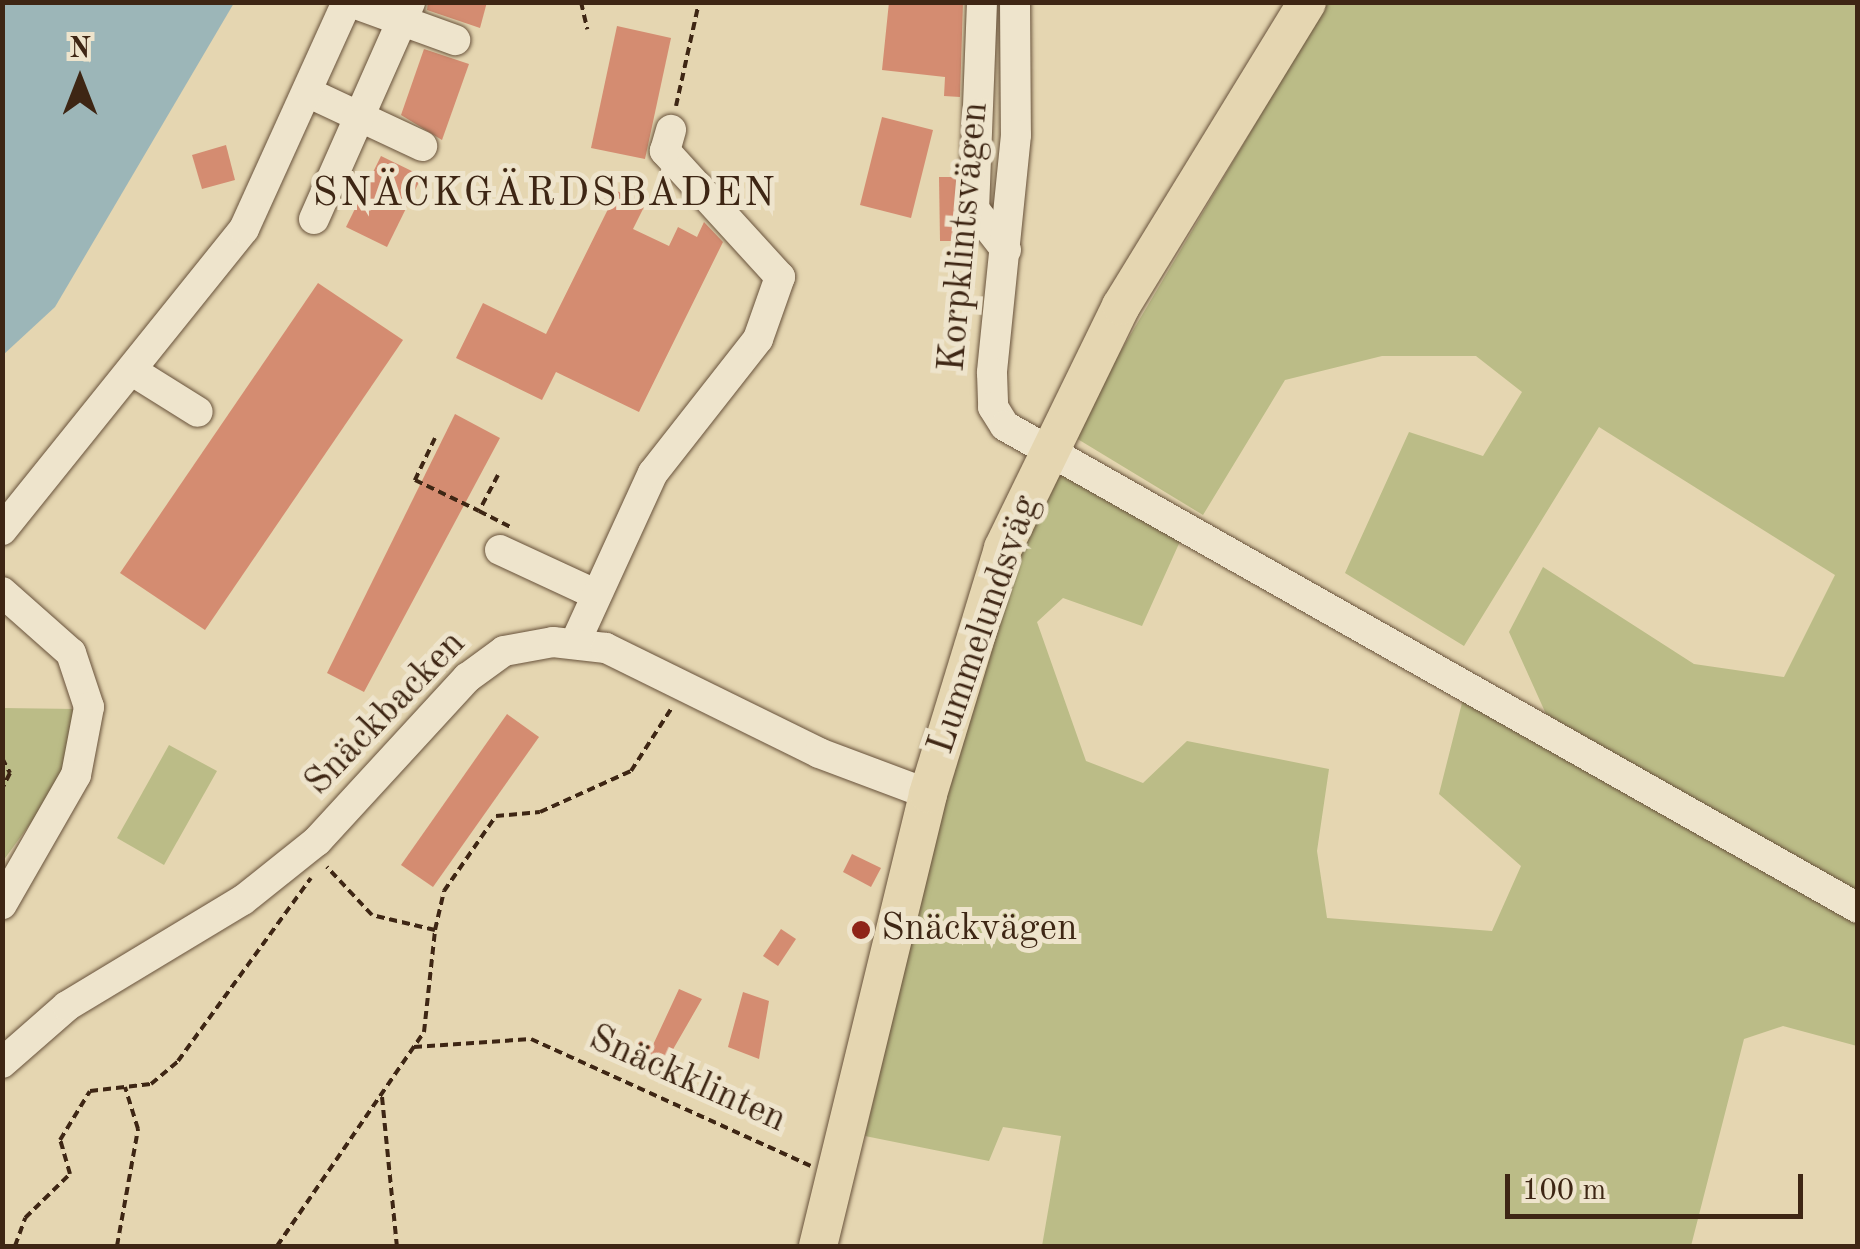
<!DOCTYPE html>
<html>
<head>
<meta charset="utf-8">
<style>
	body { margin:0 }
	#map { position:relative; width:1860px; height:1249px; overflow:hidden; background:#e5d6b1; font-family:"Old Standard TT",serif }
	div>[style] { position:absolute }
	.green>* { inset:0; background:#bbbc87 }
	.water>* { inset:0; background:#9cb6b8 }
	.building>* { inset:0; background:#d48c71 }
	.path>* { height:4px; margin-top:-2px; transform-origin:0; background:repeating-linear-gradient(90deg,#3e2614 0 8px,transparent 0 13px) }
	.roads { filter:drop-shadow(0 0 2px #68523b) drop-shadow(0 0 2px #68523b) }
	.minor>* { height:30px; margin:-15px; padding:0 15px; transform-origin:15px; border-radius:15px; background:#eee4cc }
	.major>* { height:38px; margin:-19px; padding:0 19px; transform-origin:19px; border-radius:19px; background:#e5d6b1 }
	.dots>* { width:28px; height:28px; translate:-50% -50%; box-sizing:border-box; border:5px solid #eee4cc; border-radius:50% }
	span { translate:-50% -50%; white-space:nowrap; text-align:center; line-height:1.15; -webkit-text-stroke:10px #eee4cc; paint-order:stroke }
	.street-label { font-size:38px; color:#3e2614 }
	.poi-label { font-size:38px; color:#3e2614 }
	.left { translate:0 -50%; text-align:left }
	.neighbourhood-label { font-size:40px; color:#3e2614; letter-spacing:2.5px }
	.frame { position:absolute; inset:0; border:5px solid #3e2614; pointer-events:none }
	.north { position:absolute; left:30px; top:30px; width:100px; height:100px; -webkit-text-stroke:8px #eee4cc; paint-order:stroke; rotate:0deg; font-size:28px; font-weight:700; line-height:40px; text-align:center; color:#3e2614 }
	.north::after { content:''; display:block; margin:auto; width:35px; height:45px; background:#3e2614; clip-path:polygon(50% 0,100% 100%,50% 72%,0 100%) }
	.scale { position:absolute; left:1505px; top:1174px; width:298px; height:45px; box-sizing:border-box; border:5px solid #3e2614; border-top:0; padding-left:12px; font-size:30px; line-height:35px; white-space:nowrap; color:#3e2614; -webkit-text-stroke:8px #eee4cc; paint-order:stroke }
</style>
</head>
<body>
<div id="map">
	<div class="green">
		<i style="clip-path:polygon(1327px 3px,1857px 3px,1857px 893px,1546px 714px,1509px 632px,1543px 567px,1694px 664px,1784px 677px,1835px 575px,1599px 427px,1464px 646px,1345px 573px,1409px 432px,1483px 456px,1522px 392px,1476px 356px,1382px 356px,1285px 380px,1203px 515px,1071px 435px)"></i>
		<i style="clip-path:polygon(1060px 456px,1186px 528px,1142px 626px,1063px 598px,1037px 622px,1086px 761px,1143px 783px,1187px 741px,1329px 769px,1317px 851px,1327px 918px,1492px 931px,1521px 866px,1439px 794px,1464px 695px,1857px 924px,1857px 1046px,1783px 1026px,1744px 1039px,1691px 1246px,1042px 1246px,1061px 1136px,1003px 1127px,989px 1161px,865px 1136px,941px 814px,1013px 564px)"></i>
		<i style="clip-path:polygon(3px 708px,77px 709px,62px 780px,3px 861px)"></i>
		<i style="clip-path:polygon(169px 745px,217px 771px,164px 865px,117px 838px)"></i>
	</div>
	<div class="water">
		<i style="clip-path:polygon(3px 2px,234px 3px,55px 307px,3px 355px)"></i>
	</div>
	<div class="building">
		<i style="clip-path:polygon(428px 2px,487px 2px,480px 28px,427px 10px)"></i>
		<i style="clip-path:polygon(889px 2px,963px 2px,960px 97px,944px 96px,945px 77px,882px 70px)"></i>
		<i style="clip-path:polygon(617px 26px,671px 38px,645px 159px,591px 148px)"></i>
		<i style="clip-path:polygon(424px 49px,469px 64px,442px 140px,401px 115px)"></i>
		<i style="clip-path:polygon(882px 117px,933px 130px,911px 218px,860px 205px)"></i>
		<i style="clip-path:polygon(226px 145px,235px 180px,202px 189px,192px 155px)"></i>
		<i style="clip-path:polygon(381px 156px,422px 176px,387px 247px,346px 227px)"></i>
		<i style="clip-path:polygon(939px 177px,956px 177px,959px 241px,940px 241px)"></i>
		<i style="clip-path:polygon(617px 191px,645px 205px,633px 229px,669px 246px,678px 227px,697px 237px,704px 222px,723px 242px,639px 412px,556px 372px,542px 400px,456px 358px,483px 303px,546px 334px)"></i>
		<i style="clip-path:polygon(318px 283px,403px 340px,205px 630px,120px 573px)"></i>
		<i style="clip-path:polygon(455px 414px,500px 438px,364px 692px,327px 673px)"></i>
		<i style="clip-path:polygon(507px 714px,539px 737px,433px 887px,401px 865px)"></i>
		<i style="clip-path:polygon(852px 854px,881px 868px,871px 887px,843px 872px)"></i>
		<i style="clip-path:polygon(781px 929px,796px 939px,778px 966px,763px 956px)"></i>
		<i style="clip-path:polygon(679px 989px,702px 999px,656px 1079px,627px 1063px,640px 1040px,652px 1047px)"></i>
		<i style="clip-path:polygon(743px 992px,769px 1001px,759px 1059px,728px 1047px)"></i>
	</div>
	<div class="path">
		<i style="left:581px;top:2px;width:28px;rotate:77deg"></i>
		<i style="left:676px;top:106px;width:107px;rotate:-77.5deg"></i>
		<i style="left:435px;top:438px;width:47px;rotate:115.5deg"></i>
		<i style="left:415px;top:480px;width:71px;rotate:25.8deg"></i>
		<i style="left:498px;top:475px;width:41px;rotate:117.8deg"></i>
		<i style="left:479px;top:511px;width:36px;rotate:27deg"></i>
		<i style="left:2px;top:758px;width:17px;rotate:62deg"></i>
		<i style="left:10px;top:773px;width:18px;rotate:117deg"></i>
		<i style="left:435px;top:930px;width:40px;rotate:-77deg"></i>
		<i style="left:444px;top:891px;width:91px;rotate:-55.3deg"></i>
		<i style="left:496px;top:816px;width:44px;rotate:-5.2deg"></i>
		<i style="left:540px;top:812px;width:100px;rotate:-24.3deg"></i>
		<i style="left:631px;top:771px;width:74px;rotate:-57.2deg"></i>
		<i style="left:414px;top:1047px;width:117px;rotate:-3.9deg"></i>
		<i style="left:531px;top:1039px;width:307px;rotate:24.4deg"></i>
		<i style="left:382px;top:1097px;width:150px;rotate:84.3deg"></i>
		<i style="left:15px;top:1246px;width:30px;rotate:-70deg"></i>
		<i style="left:25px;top:1218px;width:63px;rotate:-44.4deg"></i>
		<i style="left:70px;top:1174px;width:35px;rotate:-106deg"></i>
		<i style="left:60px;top:1140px;width:57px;rotate:-58.5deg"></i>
		<i style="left:90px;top:1091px;width:61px;rotate:-6.5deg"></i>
		<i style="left:151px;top:1084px;width:35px;rotate:-40deg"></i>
		<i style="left:178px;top:1061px;width:226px;rotate:-54deg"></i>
		<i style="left:117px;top:1246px;width:119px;rotate:-79.8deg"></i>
		<i style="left:138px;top:1129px;width:44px;rotate:-107.2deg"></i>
		<i style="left:277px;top:1246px;width:260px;rotate:-55.5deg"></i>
		<i style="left:424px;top:1032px;width:103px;rotate:-83.8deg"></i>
		<i style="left:435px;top:930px;width:65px;rotate:-166.6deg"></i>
		<i style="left:372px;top:915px;width:66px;rotate:-133.2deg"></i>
	</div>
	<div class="roads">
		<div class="minor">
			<i style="left:350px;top:2px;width:112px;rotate:19.9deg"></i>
			<i style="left:982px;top:2px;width:207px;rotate:92.2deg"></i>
			<i style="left:974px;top:209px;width:52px;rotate:52deg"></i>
			<i style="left:1015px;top:2px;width:133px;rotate:89.6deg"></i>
			<i style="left:1016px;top:135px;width:239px;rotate:95.8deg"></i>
			<i style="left:992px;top:373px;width:34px;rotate:88deg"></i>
			<i style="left:993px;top:407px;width:22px;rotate:58deg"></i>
			<i style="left:1005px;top:426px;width:980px;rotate:29.47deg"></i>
			<i style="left:309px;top:93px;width:125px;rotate:25.1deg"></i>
			<i style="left:314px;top:219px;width:237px;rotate:-66.1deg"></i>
			<i style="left:134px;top:372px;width:75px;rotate:32deg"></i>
			<i style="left:2px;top:530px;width:386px;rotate:-51.2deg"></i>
			<i style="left:244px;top:229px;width:249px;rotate:-65.6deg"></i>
			<i style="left:500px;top:550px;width:105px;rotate:24.9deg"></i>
			<i style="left:2px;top:592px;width:92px;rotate:41.5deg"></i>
			<i style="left:71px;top:653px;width:57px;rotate:71.6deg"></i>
			<i style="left:89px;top:707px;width:69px;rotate:100.8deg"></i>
			<i style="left:76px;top:775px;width:149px;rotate:119.8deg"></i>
			<i style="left:575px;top:643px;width:187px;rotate:-65.4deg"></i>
			<i style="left:653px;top:473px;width:170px;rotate:-51.9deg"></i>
			<i style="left:758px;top:339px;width:66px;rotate:-70.5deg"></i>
			<i style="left:780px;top:277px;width:171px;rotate:-132.4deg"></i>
			<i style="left:665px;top:151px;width:22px;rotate:-74deg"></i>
			<i style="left:2px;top:1063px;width:86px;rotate:-41.2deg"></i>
			<i style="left:67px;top:1006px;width:205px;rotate:-31.1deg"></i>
			<i style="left:243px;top:900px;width:95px;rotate:-38.6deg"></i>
			<i style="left:317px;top:841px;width:222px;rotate:-47.4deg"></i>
			<i style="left:467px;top:678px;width:46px;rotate:-36.1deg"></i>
			<i style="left:504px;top:651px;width:50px;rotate:-10.4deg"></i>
			<i style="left:553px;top:642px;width:53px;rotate:6.5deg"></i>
			<i style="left:606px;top:648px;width:237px;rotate:26.2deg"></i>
			<i style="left:819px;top:753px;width:116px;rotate:20.6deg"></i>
		</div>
		<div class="major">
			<i style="left:818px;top:1246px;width:465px;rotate:-76.3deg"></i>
			<i style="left:928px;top:794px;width:257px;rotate:-73deg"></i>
			<i style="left:1003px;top:548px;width:269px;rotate:-64deg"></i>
			<i style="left:1121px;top:306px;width:356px;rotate:-58.5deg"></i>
		</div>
	</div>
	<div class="dots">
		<i style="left:861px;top:930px;background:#8f2418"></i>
	</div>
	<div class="street-label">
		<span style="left:965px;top:237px;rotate:-85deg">Korpklintsvägen</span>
		<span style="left:985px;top:625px;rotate:-71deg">Lummelundsväg</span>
		<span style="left:386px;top:714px;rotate:-46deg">Snäckbacken</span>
		<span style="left:687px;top:1080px;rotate:24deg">Snäckklinten</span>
	</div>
	<div class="poi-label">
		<span class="left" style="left:881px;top:930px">Snäckvägen</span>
	</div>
	<div class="neighbourhood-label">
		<span style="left:545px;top:195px">SNÄCKGÄRDSBADEN</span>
	</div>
	<div class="frame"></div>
	<div class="north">N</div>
	<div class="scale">100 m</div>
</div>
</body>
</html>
